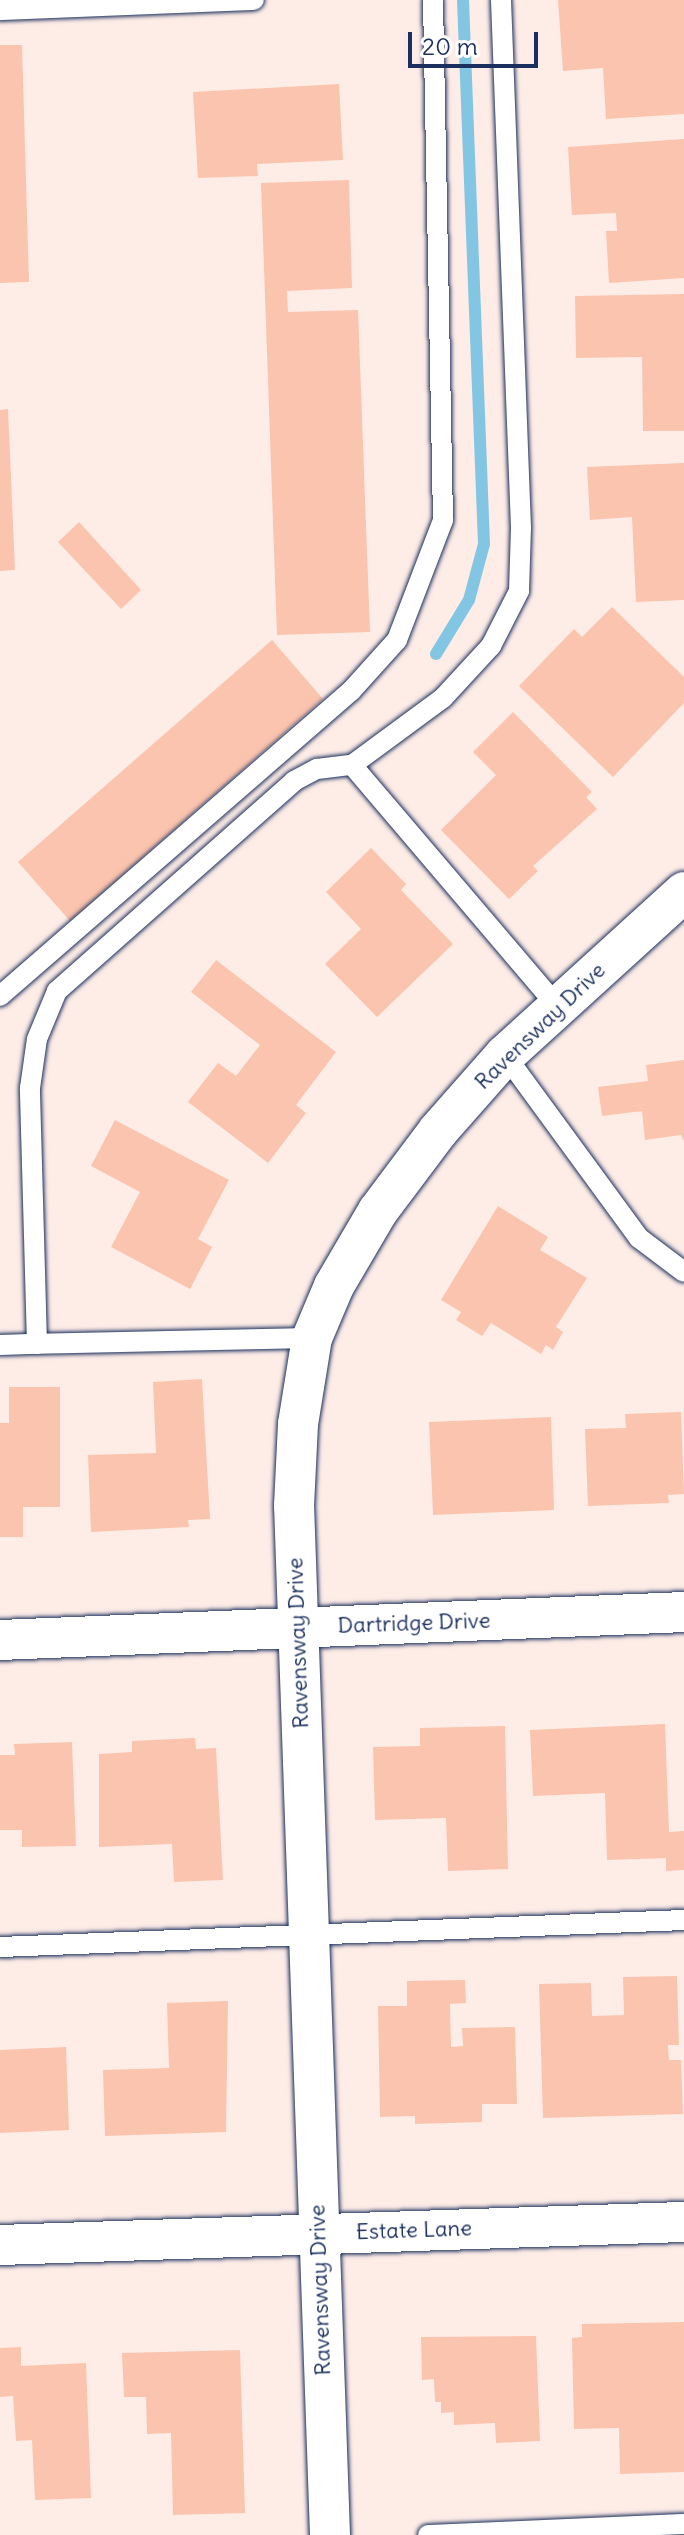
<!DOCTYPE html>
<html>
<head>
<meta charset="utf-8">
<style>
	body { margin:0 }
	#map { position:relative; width:684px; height:2535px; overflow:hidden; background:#feede7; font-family:Delius,sans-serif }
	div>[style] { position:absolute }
	.stream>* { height:12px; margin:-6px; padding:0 6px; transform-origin:6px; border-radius:6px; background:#83c6e4 }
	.building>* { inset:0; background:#fbc4ae }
	.roads { filter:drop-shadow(0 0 2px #1b2f5e) drop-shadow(0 0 2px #1b2f5e) }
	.lane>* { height:20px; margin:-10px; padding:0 10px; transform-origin:10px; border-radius:10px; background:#fff }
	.street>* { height:40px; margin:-20px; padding:0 20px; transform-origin:20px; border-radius:20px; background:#fff }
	span { translate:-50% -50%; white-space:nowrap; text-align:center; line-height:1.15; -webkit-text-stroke:8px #fff; paint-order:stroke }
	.street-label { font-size:22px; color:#1b2f5e }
	.scale { position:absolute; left:408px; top:32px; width:130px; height:36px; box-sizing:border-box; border:4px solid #1b2f5e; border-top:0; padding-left:10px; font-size:24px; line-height:28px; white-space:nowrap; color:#1b2f5e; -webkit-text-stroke:6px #fff; paint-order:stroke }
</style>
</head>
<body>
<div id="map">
	<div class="stream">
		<i style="left:436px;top:654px;width:63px;rotate:-58.6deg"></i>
		<i style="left:469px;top:600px;width:58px;rotate:-75deg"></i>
		<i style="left:484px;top:544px;width:544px;rotate:-92.21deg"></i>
	</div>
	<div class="building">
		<i style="clip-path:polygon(558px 0,684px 0,684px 114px,606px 119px,603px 68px,563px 71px)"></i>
		<i style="clip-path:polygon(0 45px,22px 45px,29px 282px,0 283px)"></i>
		<i style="clip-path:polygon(339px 84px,343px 160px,257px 164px,258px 176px,198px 178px,193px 92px)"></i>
		<i style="clip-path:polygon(684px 139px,684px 278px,609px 283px,606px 231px,617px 231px,616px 213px,572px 215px,568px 147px)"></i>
		<i style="clip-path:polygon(349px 180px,352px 288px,287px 291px,288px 312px,358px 310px,370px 632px,277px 635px,261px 183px)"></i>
		<i style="clip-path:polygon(684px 294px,684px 431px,643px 431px,642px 357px,576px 358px,575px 296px)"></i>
		<i style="clip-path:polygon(8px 409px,15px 570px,0 571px,0 410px)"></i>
		<i style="clip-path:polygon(684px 463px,684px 600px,636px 602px,632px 517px,590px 520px,587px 467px)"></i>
		<i style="clip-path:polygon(79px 522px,141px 590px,121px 609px,58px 542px)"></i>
		<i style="clip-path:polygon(612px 607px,684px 677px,684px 703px,613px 777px,519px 686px,574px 629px,582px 637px)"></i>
		<i style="clip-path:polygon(272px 640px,323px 699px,70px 921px,18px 862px)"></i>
		<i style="clip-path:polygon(513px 712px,592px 792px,586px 797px,597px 809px,533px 866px,538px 871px,509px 899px,441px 830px,496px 775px,473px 752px)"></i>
		<i style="clip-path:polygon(371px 848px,406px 884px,401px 890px,453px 944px,377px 1017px,325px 964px,361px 929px,326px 892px)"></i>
		<i style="clip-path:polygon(216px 960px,336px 1052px,296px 1105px,306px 1113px,268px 1163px,188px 1102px,218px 1063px,236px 1076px,260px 1045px,191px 992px)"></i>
		<i style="clip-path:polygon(684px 1060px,684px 1141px,681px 1135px,645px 1140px,642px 1111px,602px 1116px,598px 1087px,648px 1081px,646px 1065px)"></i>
		<i style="clip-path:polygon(115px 1120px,229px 1180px,198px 1239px,212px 1247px,190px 1289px,111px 1247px,140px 1192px,91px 1166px)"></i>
		<i style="clip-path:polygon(498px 1206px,548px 1237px,540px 1250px,587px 1278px,556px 1327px,563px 1332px,553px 1350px,546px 1345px,541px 1354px,491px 1323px,482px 1336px,456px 1320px,461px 1312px,441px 1300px)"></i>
		<i style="clip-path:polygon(202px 1379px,210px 1519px,188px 1520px,189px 1527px,91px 1532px,88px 1455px,156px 1453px,153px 1382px)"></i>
		<i style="clip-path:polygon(9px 1387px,60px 1387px,60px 1507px,23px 1507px,23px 1537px,0 1537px,0 1423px,9px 1423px)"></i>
		<i style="clip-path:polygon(681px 1412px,684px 1494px,668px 1495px,669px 1503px,588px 1506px,585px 1429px,626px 1428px,625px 1414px)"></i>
		<i style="clip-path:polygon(551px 1417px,554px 1510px,433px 1515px,429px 1422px)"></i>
		<i style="clip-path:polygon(665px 1724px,669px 1832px,684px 1831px,684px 1870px,666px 1871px,666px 1858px,607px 1860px,605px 1793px,533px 1796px,530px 1730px)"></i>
		<i style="clip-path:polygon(505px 1726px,508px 1869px,448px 1871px,446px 1818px,375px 1820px,373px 1747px,420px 1746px,420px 1728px)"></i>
		<i style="clip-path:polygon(195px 1738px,196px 1749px,216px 1748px,223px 1880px,174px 1882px,172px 1844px,99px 1847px,99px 1754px,132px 1752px,132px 1741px)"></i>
		<i style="clip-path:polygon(72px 1742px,76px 1846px,22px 1847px,22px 1830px,0 1830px,0 1755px,15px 1755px,14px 1744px)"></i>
		<i style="clip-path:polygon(677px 1976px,679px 2045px,668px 2045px,669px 2060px,681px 2060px,683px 2114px,543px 2118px,539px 1984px,591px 1983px,592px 2016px,624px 2015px,623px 1977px)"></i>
		<i style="clip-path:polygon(465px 1980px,466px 2003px,450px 2004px,451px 2047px,463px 2046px,462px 2028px,515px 2027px,517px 2104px,482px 2104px,482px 2122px,415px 2124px,415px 2116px,380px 2117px,378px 2006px,407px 2006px,407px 1981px)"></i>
		<i style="clip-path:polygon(228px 2001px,226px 2132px,105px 2136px,103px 2070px,169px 2068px,167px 2003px)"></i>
		<i style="clip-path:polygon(66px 2047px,69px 2130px,0 2133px,0 2050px)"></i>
		<i style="clip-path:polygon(684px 2322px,684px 2472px,620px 2474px,619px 2428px,574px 2429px,572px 2338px,582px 2337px,582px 2324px)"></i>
		<i style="clip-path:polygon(536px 2336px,540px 2441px,496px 2443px,495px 2423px,454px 2425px,454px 2412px,441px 2413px,441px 2402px,435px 2402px,434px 2379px,422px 2380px,421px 2337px)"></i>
		<i style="clip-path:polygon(21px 2347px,21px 2366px,86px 2363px,91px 2498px,35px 2500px,32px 2440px,16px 2441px,13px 2396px,0 2397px,0 2348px)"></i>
		<i style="clip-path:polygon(240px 2350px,245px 2513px,173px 2515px,171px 2433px,147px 2434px,146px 2397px,124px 2397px,122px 2353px)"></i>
	</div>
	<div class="roads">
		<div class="lane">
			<i style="left:0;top:10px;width:254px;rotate:-2.3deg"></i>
			<i style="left:352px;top:765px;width:316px;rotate:49.6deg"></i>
			<i style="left:0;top:996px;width:465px;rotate:-41deg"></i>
			<i style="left:351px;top:691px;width:69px;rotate:-48deg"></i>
			<i style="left:397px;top:640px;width:129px;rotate:-69deg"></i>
			<i style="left:443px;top:520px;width:520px;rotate:-91.1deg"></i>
			<i style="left:505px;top:1055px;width:227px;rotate:53.8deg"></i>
			<i style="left:639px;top:1238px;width:56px;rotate:37.1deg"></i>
			<i style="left:312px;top:1338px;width:275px;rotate:178.8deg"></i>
			<i style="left:37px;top:1344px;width:256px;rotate:-91.6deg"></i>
			<i style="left:30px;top:1088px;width:49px;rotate:-81.9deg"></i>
			<i style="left:37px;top:1039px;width:52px;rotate:-67.4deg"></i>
			<i style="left:57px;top:991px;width:317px;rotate:-41.5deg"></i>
			<i style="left:294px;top:781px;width:26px;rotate:-28deg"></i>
			<i style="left:317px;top:769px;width:35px;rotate:-7deg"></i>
			<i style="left:352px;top:765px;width:113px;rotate:-36.4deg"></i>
			<i style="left:443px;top:698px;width:71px;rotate:-47.3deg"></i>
			<i style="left:491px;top:646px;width:62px;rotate:-63deg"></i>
			<i style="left:519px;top:591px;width:63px;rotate:-88.2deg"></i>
			<i style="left:521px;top:528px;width:528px;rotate:-92.17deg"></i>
			<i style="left:0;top:1345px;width:37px;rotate:-2deg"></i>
			<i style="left:0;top:1947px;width:685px;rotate:-2.26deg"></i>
			<i style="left:428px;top:2535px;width:256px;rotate:-2.5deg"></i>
		</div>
		<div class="street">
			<i style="left:0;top:1640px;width:685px;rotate:-2.34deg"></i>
			<i style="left:0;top:2245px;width:684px;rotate:-1.93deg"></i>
			<i style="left:330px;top:2535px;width:1030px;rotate:-92deg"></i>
			<i style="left:294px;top:1506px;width:82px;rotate:-87.2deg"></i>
			<i style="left:298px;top:1424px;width:87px;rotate:-80.8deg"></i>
			<i style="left:312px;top:1338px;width:56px;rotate:-67.1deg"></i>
			<i style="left:334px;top:1286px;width:87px;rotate:-59.6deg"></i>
			<i style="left:378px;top:1211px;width:100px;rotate:-53.1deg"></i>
			<i style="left:438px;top:1131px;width:101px;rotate:-48.6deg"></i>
			<i style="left:505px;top:1055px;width:242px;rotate:-42.3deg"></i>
		</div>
	</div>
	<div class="street-label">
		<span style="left:540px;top:1026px;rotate:-44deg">Ravensway Drive</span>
		<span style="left:414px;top:1623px;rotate:-2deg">Dartridge Drive</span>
		<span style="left:298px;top:1643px;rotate:-92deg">Ravensway Drive</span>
		<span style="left:414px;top:2230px;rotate:-2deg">Estate Lane</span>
		<span style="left:320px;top:2290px;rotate:-92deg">Ravensway Drive</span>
	</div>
	<div class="scale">20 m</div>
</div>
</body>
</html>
